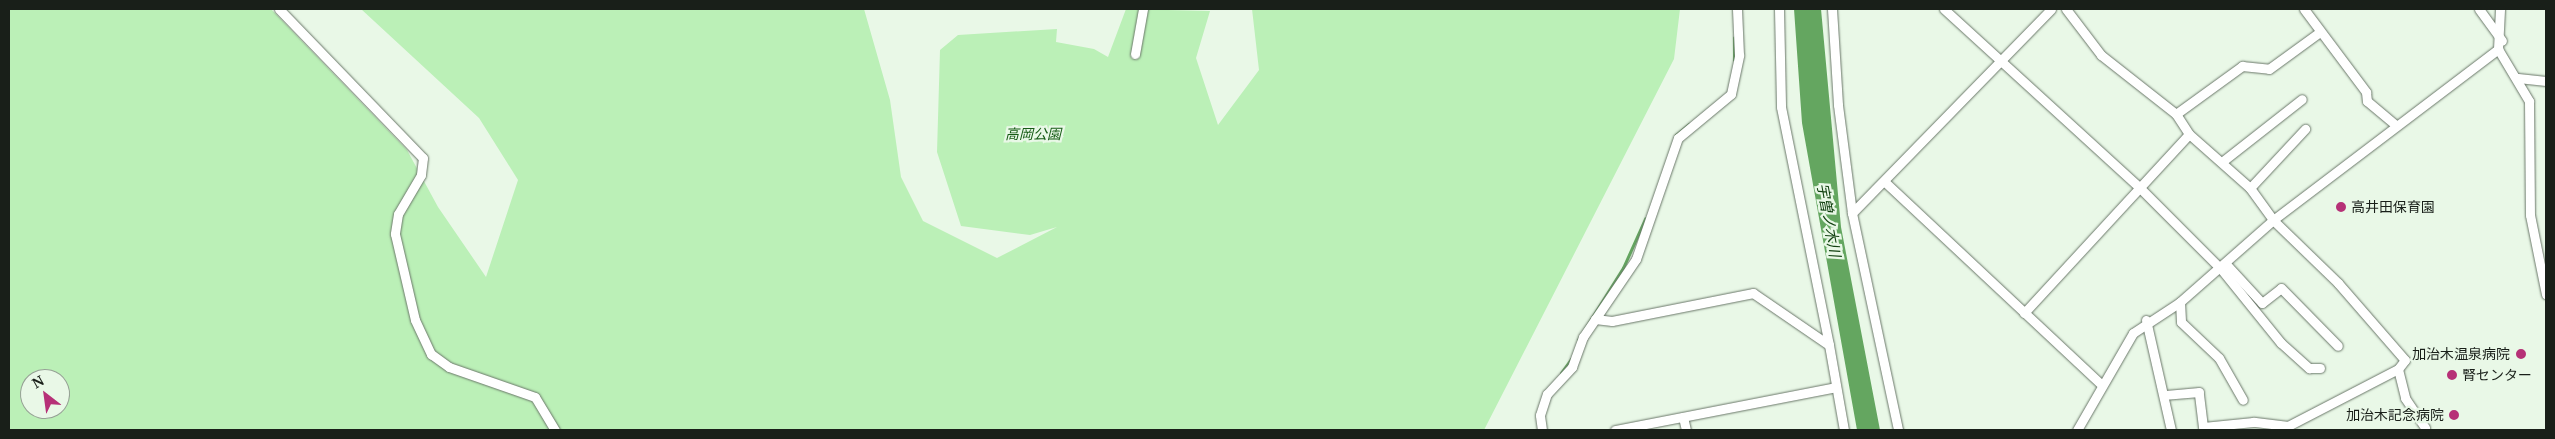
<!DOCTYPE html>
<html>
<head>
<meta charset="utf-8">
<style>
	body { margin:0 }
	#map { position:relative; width:2555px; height:439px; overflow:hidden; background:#e9f8e7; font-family:"Noto Serif","Noto Sans JP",serif }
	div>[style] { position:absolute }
	.green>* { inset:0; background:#bbf0b7 }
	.water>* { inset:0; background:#64a660 }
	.stream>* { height:2.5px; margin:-1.25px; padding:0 1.25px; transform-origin:1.25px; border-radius:1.25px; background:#64a660 }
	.roads { filter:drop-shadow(0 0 1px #6a7769) drop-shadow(0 0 1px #6a7769) }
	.minor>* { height:9px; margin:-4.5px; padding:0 4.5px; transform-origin:4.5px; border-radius:4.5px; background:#fff }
	.dots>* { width:14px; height:14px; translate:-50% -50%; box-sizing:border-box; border:2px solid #e9f8e7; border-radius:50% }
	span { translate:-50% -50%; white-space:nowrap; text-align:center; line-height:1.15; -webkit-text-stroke:4.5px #e9f8e7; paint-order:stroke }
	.park-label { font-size:14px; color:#165b15; font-style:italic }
	.poi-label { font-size:14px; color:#191f19 }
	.left { translate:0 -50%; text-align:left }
	.right { translate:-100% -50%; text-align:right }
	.water-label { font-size:15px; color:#124111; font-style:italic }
	.frame { position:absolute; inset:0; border:10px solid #191f19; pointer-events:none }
	.north { position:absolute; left:20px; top:369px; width:50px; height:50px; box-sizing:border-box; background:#e9f8e7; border:1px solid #96a195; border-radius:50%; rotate:330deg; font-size:14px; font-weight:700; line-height:20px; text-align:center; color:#191f19 }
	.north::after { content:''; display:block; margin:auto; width:18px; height:22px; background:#b63177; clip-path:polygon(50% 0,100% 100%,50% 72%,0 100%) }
</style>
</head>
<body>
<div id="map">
	<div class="green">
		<i style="clip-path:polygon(evenodd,9px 9px,271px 9px,407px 150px,438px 207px,486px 277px,518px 180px,479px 118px,361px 9px,864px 9px,890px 100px,901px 177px,923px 221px,997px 258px,1057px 227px,1030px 235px,961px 226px,937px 152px,940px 50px,958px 35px,1057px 29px,1056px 42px,1094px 49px,1108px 57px,1126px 9px,1210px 11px,1196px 58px,1218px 125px,1259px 70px,1252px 9px,1680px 9px,1674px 59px,1484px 430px,9px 430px,9px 9px,30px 379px,60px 379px,60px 409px,30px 409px,30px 379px)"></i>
	</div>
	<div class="water">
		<i style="clip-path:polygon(1794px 9px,1821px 9px,1841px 227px,1880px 430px,1857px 430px,1802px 123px)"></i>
	</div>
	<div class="stream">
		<i style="left:1734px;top:60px;width:22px;rotate:-90deg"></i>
		<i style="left:1676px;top:135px;width:17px;rotate:-40deg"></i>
		<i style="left:1578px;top:340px;width:85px;rotate:-58deg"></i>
		<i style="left:1623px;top:268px;width:54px;rotate:-65.8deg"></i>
		<i style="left:1561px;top:373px;width:17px;rotate:-54deg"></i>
	</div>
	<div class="roads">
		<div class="minor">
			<i style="left:279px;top:9px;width:207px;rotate:46deg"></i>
			<i style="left:423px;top:158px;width:17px;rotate:97deg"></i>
			<i style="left:421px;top:175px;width:45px;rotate:120.5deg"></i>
			<i style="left:398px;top:214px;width:20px;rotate:99deg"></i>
			<i style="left:395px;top:234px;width:88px;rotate:76.9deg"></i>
			<i style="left:415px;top:320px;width:38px;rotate:65deg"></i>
			<i style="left:431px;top:354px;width:22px;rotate:36deg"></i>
			<i style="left:449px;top:367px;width:91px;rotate:19.2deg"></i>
			<i style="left:535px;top:397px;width:39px;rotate:59deg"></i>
			<i style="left:1779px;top:9px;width:98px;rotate:88.8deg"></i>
			<i style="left:1781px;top:107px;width:243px;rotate:78.6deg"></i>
			<i style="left:1832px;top:9px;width:96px;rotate:86.4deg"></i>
			<i style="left:1838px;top:105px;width:109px;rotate:82.6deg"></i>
			<i style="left:1852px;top:213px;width:222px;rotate:78deg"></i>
			<i style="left:1944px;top:9px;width:265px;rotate:42.4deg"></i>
			<i style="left:2140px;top:188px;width:115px;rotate:45deg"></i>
			<i style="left:2221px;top:269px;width:95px;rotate:51deg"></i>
			<i style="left:2281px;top:343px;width:38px;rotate:42deg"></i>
			<i style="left:2309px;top:368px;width:11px"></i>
			<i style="left:2066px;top:9px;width:58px;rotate:52.7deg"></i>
			<i style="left:2101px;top:55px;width:95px;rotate:38.2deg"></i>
			<i style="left:2176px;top:114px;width:24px;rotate:57deg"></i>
			<i style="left:2189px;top:134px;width:81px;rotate:41.5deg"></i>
			<i style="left:2250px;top:188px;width:39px;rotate:54deg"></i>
			<i style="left:2273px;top:220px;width:91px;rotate:44.1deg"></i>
			<i style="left:2338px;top:283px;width:102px;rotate:49deg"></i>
			<i style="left:2405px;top:360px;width:11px;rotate:128deg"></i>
			<i style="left:2398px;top:369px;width:124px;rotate:152.6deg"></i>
			<i style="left:2288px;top:426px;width:35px;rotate:-173deg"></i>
			<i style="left:2253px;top:422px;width:50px;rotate:174.3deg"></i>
			<i style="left:2203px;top:427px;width:35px;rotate:-97deg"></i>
			<i style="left:2199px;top:392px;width:33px;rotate:175deg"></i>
			<i style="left:2304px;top:9px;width:104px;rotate:53.2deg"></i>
			<i style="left:2366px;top:92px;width:9px;rotate:84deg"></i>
			<i style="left:2367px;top:101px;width:38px;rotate:40deg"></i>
			<i style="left:2479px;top:9px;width:39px;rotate:54deg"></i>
			<i style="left:2498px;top:49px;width:61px;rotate:59.2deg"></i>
			<i style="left:2529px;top:101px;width:114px;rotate:89.5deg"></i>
			<i style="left:2530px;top:215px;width:81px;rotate:78.6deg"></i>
			<i style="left:1135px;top:54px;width:46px;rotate:-79.9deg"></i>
			<i style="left:2518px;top:78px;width:28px;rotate:6deg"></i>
			<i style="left:2176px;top:114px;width:82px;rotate:-36deg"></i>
			<i style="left:2242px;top:66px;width:27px;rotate:6deg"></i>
			<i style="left:2269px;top:69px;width:63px;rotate:-36deg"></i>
			<i style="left:2223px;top:161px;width:100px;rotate:-38.1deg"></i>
			<i style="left:1886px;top:183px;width:296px;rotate:43.1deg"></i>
			<i style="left:2250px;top:188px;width:81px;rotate:-47deg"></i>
			<i style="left:1852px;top:213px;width:285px;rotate:-45.7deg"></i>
			<i style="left:2226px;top:264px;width:53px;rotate:47.3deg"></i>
			<i style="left:2262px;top:303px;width:24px;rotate:-38deg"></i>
			<i style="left:2281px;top:288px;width:81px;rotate:45.5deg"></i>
			<i style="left:2180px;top:302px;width:20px;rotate:87deg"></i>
			<i style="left:2181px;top:322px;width:52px;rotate:43.5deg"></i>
			<i style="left:2219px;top:358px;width:48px;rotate:60.3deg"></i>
			<i style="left:2024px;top:313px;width:243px;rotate:-47.3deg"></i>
			<i style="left:1595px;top:319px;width:17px;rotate:7deg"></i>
			<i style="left:1612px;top:321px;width:144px;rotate:-11.2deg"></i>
			<i style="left:1753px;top:293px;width:92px;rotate:34.4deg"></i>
			<i style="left:1829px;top:345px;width:86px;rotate:80deg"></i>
			<i style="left:2146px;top:320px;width:113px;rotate:77.2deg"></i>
			<i style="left:2398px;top:369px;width:30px;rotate:76deg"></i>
			<i style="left:2405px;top:398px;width:36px;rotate:56deg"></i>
			<i style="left:1683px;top:417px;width:13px;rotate:77deg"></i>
			<i style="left:1542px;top:430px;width:15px;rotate:-98deg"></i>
			<i style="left:1540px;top:415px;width:22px;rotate:-72deg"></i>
			<i style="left:1547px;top:394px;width:37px;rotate:-47deg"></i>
			<i style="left:1572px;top:367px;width:32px;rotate:-70deg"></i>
			<i style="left:1583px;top:337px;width:94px;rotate:-55.8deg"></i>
			<i style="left:1636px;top:259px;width:128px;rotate:-70.9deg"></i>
			<i style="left:1678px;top:138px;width:69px;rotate:-39.7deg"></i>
			<i style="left:1731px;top:94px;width:40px;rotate:-78deg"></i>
			<i style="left:1739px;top:55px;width:46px;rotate:-92.5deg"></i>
			<i style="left:1615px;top:430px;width:225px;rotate:-11deg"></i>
			<i style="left:2077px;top:430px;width:112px;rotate:-60deg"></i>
			<i style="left:2133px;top:333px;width:56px;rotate:-33.4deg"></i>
			<i style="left:2180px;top:302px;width:124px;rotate:-41.4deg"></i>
			<i style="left:2273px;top:220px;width:283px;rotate:-37.2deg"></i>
			<i style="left:2498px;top:49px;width:40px;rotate:-87.1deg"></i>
		</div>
	</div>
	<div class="dots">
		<i style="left:2341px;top:207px;background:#b63177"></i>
		<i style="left:2521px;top:354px;background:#b63177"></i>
		<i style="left:2452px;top:375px;background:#b63177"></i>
		<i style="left:2454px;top:415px;background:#b63177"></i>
	</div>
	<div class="park-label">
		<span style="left:1033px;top:134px">高岡公園</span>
	</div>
	<div class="poi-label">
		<span class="left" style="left:2351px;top:207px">高井田保育園</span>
		<span class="right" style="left:2510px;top:354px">加治木温泉病院</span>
		<span class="left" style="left:2462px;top:375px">腎センター</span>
		<span class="right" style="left:2444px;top:415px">加治木記念病院</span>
	</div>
	<div class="water-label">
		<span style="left:1829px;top:220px;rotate:80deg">宇曽ノ木川</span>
	</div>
	<div class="frame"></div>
	<div class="north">N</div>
</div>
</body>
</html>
